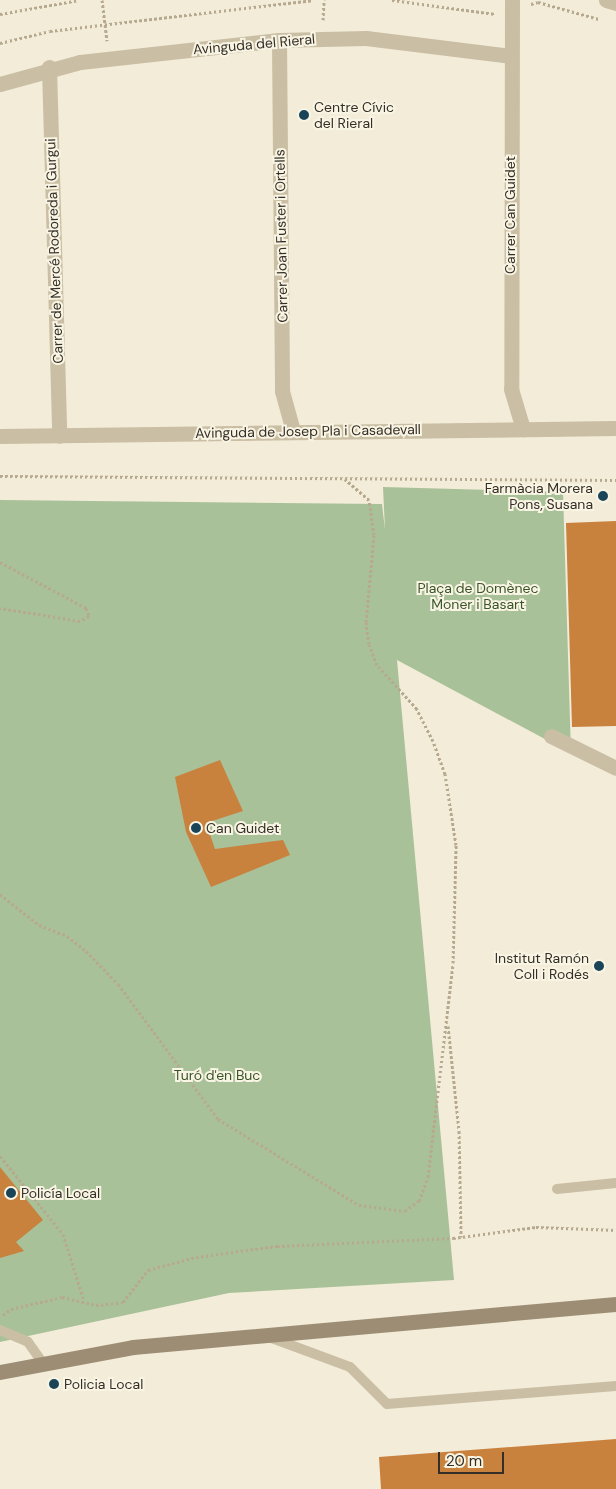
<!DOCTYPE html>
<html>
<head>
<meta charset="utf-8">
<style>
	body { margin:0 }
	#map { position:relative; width:616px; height:1489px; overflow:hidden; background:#f2ecd8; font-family:"DM Sans",sans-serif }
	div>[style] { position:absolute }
	.green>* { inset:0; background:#a9c198 }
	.building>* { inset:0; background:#c9813e }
	.path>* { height:3px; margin-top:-1.5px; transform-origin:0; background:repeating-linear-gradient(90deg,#b6a98e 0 2.5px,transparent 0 5px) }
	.lane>* { height:10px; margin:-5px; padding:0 5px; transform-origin:5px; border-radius:5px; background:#cabea4 }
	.street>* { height:15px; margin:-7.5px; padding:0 7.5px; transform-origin:7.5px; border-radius:7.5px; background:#cabea4 }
	.secondary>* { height:15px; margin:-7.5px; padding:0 7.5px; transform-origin:7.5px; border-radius:7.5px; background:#9d8d75 }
	.dots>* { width:14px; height:14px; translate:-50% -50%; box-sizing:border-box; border:2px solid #f9f5e4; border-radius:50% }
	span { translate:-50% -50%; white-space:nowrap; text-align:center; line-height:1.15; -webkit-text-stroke:4px #f9f5e4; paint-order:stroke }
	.street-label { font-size:14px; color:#352e26 }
	.poi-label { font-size:14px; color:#352e26 }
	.left { translate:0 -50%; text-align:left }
	.right { translate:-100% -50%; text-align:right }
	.park-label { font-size:14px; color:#3a5429 }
	.scale { position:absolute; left:438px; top:1452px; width:66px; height:22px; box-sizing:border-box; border:2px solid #352e26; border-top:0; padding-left:6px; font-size:15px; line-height:18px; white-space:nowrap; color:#352e26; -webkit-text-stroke:4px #f9f5e4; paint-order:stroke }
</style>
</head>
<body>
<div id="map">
	<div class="green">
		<i style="clip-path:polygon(383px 487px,563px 492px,571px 753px,397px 660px,454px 1280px,229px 1293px,0 1342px,0 500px,382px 504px,385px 530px)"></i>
	</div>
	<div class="building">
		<i style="clip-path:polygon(616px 521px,616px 726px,572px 727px,566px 523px)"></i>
		<i style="clip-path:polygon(220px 760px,243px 811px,206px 823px,215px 849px,283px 840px,290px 855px,211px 887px,186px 832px,175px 777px)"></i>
		<i style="clip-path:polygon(0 1167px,43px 1220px,16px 1242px,24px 1251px,0 1258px)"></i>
		<i style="clip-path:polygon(616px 1439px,616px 1489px,381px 1489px,379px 1457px)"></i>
	</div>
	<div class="path">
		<i style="left:102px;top:0;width:41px;rotate:83deg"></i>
		<i style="left:392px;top:0;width:104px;rotate:7.7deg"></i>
		<i style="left:531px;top:4px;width:7px;rotate:-16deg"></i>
		<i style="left:538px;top:2px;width:63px;rotate:15.6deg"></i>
		<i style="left:0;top:14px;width:80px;rotate:-10deg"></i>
		<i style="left:323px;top:20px;width:20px;rotate:-87deg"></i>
		<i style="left:0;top:43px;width:51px;rotate:-13.5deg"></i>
		<i style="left:50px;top:31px;width:264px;rotate:-6.7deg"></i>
		<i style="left:0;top:476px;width:616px;rotate:0.37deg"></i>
		<i style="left:0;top:562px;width:98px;rotate:28.1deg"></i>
		<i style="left:86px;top:608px;width:9px;rotate:69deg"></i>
		<i style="left:89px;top:616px;width:10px;rotate:151deg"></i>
		<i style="left:80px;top:621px;width:81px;rotate:-170.8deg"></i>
		<i style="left:0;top:894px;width:50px;rotate:38.5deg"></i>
		<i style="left:39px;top:925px;width:30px;rotate:21deg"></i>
		<i style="left:67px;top:936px;width:24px;rotate:38deg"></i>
		<i style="left:86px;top:951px;width:46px;rotate:45.9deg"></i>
		<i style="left:118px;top:984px;width:168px;rotate:53.5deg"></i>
		<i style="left:218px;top:1119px;width:165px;rotate:31.4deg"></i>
		<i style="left:359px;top:1205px;width:46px;rotate:7.4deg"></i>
		<i style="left:405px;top:1211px;width:17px;rotate:-36deg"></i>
		<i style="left:419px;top:1201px;width:26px;rotate:-69deg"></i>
		<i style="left:428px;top:1177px;width:215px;rotate:-83.3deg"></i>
		<i style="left:453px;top:963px;width:118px;rotate:-88.5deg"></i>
		<i style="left:456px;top:845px;width:72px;rotate:-98.8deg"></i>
		<i style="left:445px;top:774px;width:35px;rotate:-110deg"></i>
		<i style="left:433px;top:741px;width:36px;rotate:-117deg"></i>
		<i style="left:417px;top:709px;width:59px;rotate:-132.3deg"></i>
		<i style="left:377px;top:665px;width:22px;rotate:-111deg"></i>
		<i style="left:369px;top:644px;width:22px;rotate:-98deg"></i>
		<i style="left:366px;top:622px;width:87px;rotate:-84.7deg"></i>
		<i style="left:374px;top:535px;width:35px;rotate:-98deg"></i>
		<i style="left:369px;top:500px;width:32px;rotate:-139deg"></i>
		<i style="left:448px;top:1026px;width:106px;rotate:84deg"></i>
		<i style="left:459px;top:1131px;width:106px;rotate:88.9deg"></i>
		<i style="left:0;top:1156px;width:100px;rotate:51.1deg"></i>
		<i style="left:63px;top:1234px;width:70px;rotate:72.6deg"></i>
		<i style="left:3px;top:1315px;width:10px;rotate:-37deg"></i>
		<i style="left:11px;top:1309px;width:52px;rotate:-13.2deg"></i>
		<i style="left:62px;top:1297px;width:35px;rotate:13deg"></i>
		<i style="left:96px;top:1305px;width:27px;rotate:-6deg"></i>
		<i style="left:123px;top:1302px;width:41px;rotate:-52deg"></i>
		<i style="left:148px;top:1270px;width:50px;rotate:-15.2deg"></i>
		<i style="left:196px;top:1257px;width:82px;rotate:-7.7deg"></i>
		<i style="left:277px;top:1246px;width:176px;rotate:-2.6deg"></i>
		<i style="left:453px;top:1238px;width:84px;rotate:-7.5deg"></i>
		<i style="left:536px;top:1227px;width:80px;rotate:2.1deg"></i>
	</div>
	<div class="lane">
		<i style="left:557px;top:1189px;width:59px;rotate:-5.8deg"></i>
		<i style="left:0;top:1330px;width:30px;rotate:23deg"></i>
		<i style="left:28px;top:1342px;width:24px;rotate:55deg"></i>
		<i style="left:269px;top:1337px;width:86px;rotate:20.3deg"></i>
		<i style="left:350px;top:1367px;width:52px;rotate:45deg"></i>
		<i style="left:387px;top:1404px;width:230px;rotate:-4.5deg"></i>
	</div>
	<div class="street">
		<i style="left:512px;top:0;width:389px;rotate:90.1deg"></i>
		<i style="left:511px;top:389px;width:42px;rotate:73.3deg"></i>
		<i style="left:606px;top:0;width:10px;rotate:17deg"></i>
		<i style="left:279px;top:40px;width:351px;rotate:89.5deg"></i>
		<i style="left:282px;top:391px;width:41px;rotate:74.6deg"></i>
		<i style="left:49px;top:67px;width:369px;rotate:88.4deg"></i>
		<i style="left:0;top:84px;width:83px;rotate:-15.4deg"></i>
		<i style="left:80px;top:62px;width:200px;rotate:-6.3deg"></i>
		<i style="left:279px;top:40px;width:87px;rotate:-1.3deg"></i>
		<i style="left:366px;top:38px;width:145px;rotate:7.1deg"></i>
		<i style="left:0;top:436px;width:616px;rotate:-0.74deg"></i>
		<i style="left:551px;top:736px;width:72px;rotate:26.2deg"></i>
	</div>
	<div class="secondary">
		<i style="left:0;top:1372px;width:135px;rotate:-10.6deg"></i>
		<i style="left:133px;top:1347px;width:485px;rotate:-5.1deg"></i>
	</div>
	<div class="dots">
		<i style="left:304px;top:115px;background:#1a4457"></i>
		<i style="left:603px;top:496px;background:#1a4457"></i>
		<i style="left:196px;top:828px;background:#1a4457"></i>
		<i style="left:599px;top:966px;background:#1a4457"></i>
		<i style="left:11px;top:1193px;background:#1a4457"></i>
		<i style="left:54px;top:1384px;background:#1a4457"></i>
	</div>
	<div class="street-label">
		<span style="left:254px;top:44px;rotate:-5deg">Avinguda del Rieral</span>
		<span style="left:510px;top:215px;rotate:-90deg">Carrer Can Guidet</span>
		<span style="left:281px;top:236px;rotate:-91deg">Carrer Joan Fuster i Ortells</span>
		<span style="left:54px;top:251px;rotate:-92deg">Carrer de Mercé Rodoreda i Gurgui</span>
		<span style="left:308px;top:431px;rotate:-1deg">Avinguda de Josep Pla i Casadevall</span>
	</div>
	<div class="poi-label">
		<span class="left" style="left:314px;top:115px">Centre Cívic<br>del Rieral</span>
		<span class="right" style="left:593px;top:496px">Farmàcia Morera<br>Pons, Susana</span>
		<span class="left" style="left:206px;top:828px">Can Guidet</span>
		<span class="right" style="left:589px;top:966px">Institut Ramón<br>Coll i Rodés</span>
		<span class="left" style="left:21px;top:1193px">Policía Local</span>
		<span class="left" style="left:64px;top:1384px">Policia Local</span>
	</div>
	<div class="park-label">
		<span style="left:478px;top:596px">Plaça de Domènec<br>Moner i Basart</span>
		<span style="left:217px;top:1075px">Turó d'en Buc</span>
	</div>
	<div class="scale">20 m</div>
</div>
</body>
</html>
